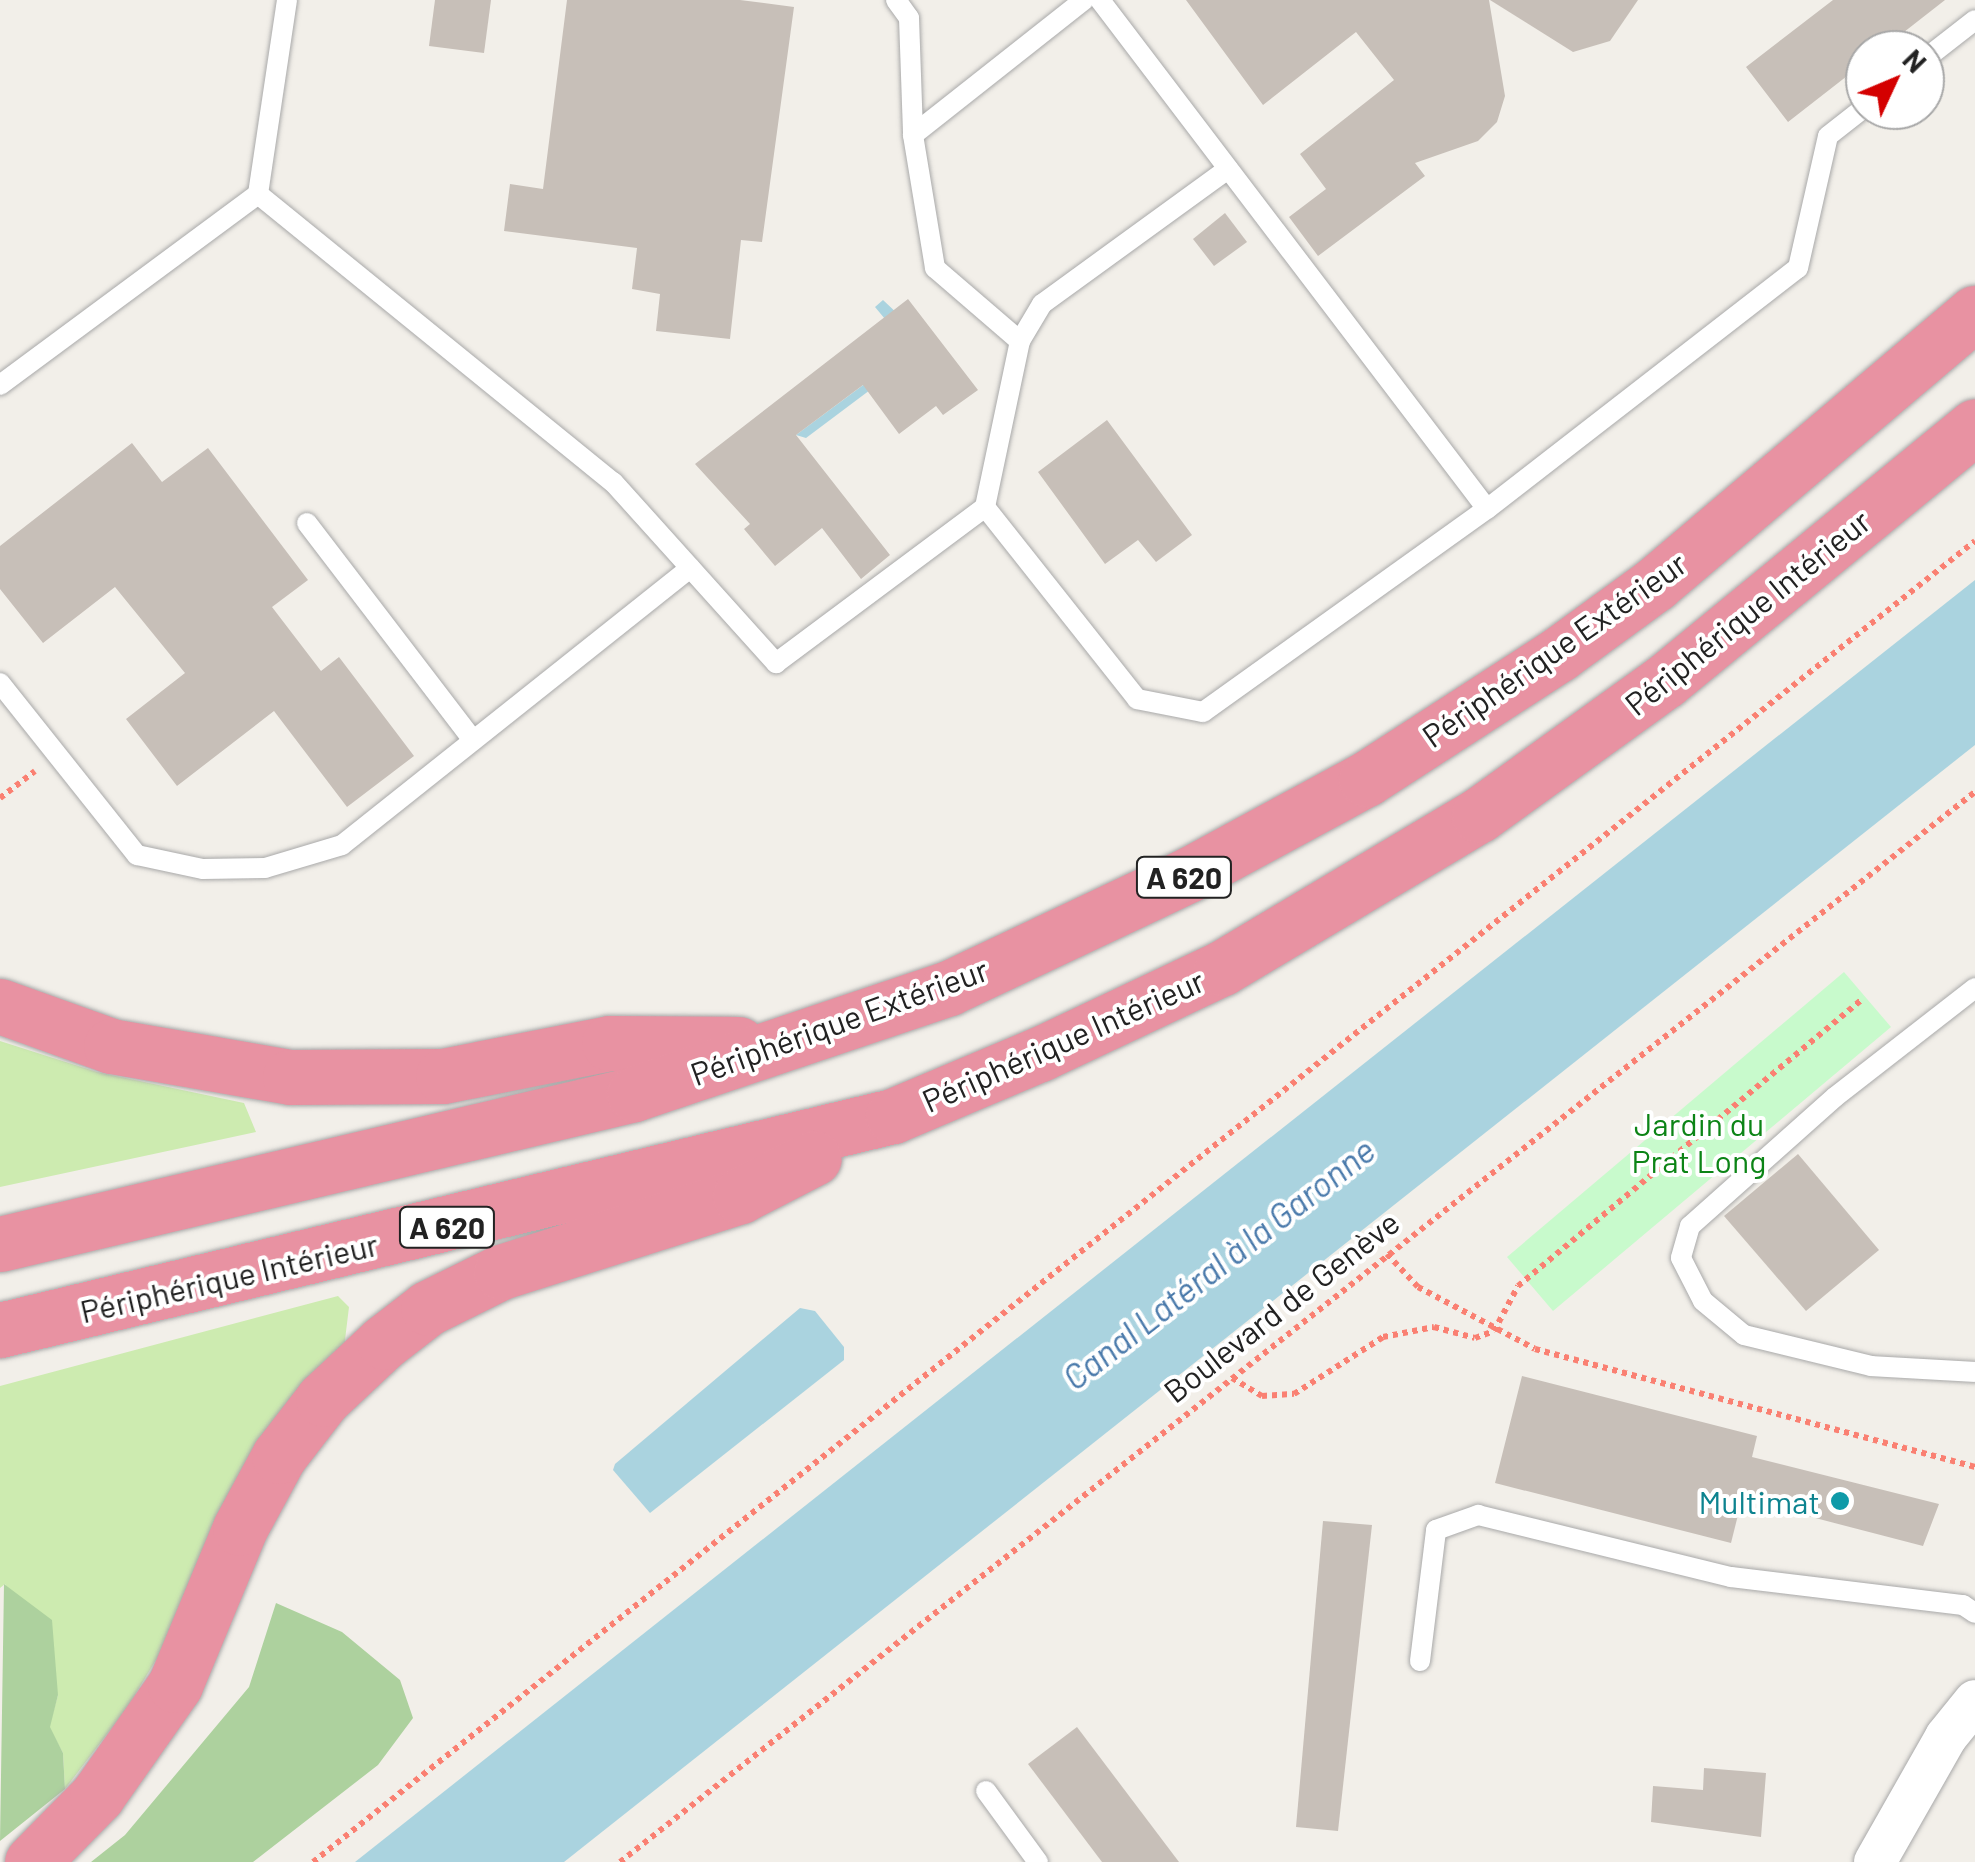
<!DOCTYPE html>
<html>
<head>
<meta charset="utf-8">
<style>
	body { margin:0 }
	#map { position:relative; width:1975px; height:1862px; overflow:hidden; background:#f2efe9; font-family:Barlow,sans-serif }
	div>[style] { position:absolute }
	.grass>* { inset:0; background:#cdebb0 }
	.forest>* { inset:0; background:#add19e }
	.park>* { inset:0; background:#c8facc }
	.water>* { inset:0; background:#aad3df }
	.building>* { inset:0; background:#c7bfb8 }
	.path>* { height:6px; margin-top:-3px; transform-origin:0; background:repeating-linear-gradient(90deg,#fa8072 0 5px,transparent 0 10px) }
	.roads { filter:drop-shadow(0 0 2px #a9a9a9) drop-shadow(0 0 2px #a9a9a9) }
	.service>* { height:20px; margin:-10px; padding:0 10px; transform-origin:10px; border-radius:10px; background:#fff }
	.minor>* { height:42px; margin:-21px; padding:0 21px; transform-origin:21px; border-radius:21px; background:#fff }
	.motorway>* { height:55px; margin:-27.5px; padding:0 27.5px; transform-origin:27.5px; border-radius:27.5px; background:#e892a2 }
	.dots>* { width:28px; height:28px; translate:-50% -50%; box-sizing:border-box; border:5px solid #fff; border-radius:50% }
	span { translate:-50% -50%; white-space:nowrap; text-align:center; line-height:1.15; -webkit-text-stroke:8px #fff; paint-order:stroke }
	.shield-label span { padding:2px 8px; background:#fff; border:2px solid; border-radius:8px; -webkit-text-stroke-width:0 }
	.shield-label { font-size:30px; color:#222; font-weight:700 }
	.street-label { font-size:32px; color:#222 }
	.park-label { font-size:32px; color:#0c8416 }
	.culture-label { font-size:32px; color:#0d838f }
	.right { translate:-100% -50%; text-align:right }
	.water-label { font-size:35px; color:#4a7aab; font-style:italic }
	.north { position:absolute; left:1845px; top:30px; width:100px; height:100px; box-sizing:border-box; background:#fff; border:2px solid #a7a7a7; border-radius:50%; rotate:46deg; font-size:28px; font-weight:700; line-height:40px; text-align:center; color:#222 }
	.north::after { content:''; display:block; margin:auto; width:35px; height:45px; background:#d40000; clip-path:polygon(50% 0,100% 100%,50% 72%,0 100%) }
</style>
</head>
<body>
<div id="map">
	<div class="grass">
		<i style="clip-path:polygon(0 1041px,97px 1072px,244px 1103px,256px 1132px,0 1187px)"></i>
		<i style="clip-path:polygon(338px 1296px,349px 1307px,344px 1348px,127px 1708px,65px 1789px,63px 1753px,49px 1727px,58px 1695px,5px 1584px,0 1588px,0 1386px)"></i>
	</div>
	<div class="forest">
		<i style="clip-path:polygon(4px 1584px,52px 1620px,58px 1695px,50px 1727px,63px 1753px,65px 1789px,0 1841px)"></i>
		<i style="clip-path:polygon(276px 1603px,342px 1632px,400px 1680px,413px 1718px,378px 1765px,253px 1862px,91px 1862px,125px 1835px,249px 1687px)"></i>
	</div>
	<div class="park">
		<i style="clip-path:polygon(1844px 972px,1891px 1027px,1553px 1311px,1507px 1257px)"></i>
	</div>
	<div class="water">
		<i style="clip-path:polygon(883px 300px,901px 317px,882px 381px,806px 438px,796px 435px,874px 377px,885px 319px,875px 307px)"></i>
		<i style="clip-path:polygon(1975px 580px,1975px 745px,1624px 1023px,564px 1862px,355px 1862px)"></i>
		<i style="clip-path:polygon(800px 1308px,815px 1311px,844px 1347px,844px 1360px,650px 1513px,613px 1470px,615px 1464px)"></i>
	</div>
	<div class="building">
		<i style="clip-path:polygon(435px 0,491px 0,484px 53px,429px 46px)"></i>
		<i style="clip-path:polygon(567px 0,740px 0,794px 7px,762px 242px,741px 240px,730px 339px,656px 331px,660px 294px,632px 289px,637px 248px,504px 231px,510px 184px,543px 189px)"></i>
		<i style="clip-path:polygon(1186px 0,1489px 0,1505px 96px,1497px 122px,1478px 141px,1415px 163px,1425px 176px,1318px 256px,1289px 217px,1326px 189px,1300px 154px,1394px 80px,1356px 32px,1263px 105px)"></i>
		<i style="clip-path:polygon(1490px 0,1638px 0,1610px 41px,1573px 52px)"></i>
		<i style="clip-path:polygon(1833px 0,1945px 0,1881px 50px,1865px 50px,1865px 62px,1788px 122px,1746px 67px)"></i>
		<i style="clip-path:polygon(1225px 213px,1247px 242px,1214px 266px,1193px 239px)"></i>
		<i style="clip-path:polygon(908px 299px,978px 390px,943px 415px,936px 406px,899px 434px,863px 385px,796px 435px,890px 555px,861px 579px,822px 528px,775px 566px,744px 529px,750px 524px,695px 464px)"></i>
		<i style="clip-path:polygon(1107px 420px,1192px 535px,1156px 562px,1138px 540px,1105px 564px,1038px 472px)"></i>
		<i style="clip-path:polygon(132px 443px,162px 482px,208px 448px,308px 580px,272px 607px,321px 671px,339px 657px,414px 756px,347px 807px,274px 711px,177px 786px,126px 719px,185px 673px,115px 587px,43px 643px,0 589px,0 546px)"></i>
		<i style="clip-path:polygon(1798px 1154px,1879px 1250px,1806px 1311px,1724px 1216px)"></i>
		<i style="clip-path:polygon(1522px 1376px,1757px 1436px,1752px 1457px,1939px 1504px,1923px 1546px,1742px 1499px,1731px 1543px,1495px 1483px)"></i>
		<i style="clip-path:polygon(1323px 1521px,1372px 1525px,1338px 1831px,1296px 1827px)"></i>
		<i style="clip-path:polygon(1077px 1727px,1179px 1862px,1102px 1862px,1028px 1764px)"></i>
		<i style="clip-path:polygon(1704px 1768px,1766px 1773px,1761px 1837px,1651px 1822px,1653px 1786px,1703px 1790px)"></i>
	</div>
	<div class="path">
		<i style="left:0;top:798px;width:44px;rotate:-37.6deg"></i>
		<i style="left:1387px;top:1254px;width:45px;rotate:46.8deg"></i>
		<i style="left:1418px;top:1287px;width:132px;rotate:27.9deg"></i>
		<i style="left:1535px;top:1349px;width:456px;rotate:15deg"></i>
		<i style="left:1232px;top:1378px;width:35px;rotate:31deg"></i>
		<i style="left:1262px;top:1396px;width:32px;rotate:-4deg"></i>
		<i style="left:1294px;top:1394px;width:106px;rotate:-32.6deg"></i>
		<i style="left:1383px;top:1337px;width:52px;rotate:-11.1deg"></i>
		<i style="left:1434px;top:1327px;width:42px;rotate:15deg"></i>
		<i style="left:1475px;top:1338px;width:20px;rotate:-20deg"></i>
		<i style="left:1494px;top:1331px;width:51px;rotate:-61.9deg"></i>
		<i style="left:1518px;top:1286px;width:447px;rotate:-39.8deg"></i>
		<i style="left:313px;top:1862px;width:2123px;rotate:-38.48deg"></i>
		<i style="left:620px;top:1862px;width:1727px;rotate:-38.3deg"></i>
	</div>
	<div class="roads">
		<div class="service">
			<i style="left:287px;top:0;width:196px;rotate:98.5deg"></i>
			<i style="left:258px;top:194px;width:457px;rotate:39.1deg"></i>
			<i style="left:613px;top:482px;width:244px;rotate:48deg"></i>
			<i style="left:776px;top:663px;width:261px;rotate:-36.7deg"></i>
			<i style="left:985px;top:507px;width:170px;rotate:-78.1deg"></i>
			<i style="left:1020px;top:341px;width:43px;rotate:-59.3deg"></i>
			<i style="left:1042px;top:304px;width:230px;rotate:-36deg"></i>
			<i style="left:896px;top:0;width:22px;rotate:54deg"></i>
			<i style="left:909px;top:18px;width:117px;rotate:88deg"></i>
			<i style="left:913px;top:135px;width:135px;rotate:80.6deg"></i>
			<i style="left:935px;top:268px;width:112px;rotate:40.7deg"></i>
			<i style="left:1100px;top:0;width:639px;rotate:52.75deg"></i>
			<i style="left:1925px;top:59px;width:63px;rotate:-38deg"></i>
			<i style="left:913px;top:135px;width:218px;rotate:-38.3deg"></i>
			<i style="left:0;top:385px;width:321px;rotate:-36.5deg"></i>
			<i style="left:985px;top:507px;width:245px;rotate:51.6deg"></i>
			<i style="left:1137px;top:699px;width:67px;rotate:11.1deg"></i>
			<i style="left:1203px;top:712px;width:349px;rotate:-35.6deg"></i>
			<i style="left:1487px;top:509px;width:393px;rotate:-37.8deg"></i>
			<i style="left:1798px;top:268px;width:135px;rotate:-77.2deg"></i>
			<i style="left:1828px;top:136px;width:47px;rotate:-38.1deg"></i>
			<i style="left:307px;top:523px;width:273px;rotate:52.6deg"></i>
			<i style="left:0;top:683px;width:220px;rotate:51.5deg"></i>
			<i style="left:137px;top:855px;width:67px;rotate:12deg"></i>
			<i style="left:203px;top:869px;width:62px;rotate:-0.9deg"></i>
			<i style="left:265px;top:868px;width:80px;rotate:-16.6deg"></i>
			<i style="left:342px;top:845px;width:445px;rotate:-38.5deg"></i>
			<i style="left:1975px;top:988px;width:177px;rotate:142.1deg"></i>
			<i style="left:1835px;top:1097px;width:194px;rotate:138.3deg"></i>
			<i style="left:1690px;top:1226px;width:33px;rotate:106deg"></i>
			<i style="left:1681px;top:1258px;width:48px;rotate:62.9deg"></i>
			<i style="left:1703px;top:1301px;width:53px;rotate:39.7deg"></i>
			<i style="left:1744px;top:1335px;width:131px;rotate:13.7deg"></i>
			<i style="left:1871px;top:1366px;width:104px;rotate:3.3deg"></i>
			<i style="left:1420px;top:1661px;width:132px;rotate:-83deg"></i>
			<i style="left:1436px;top:1530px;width:45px;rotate:-19.7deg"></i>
			<i style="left:1478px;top:1515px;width:260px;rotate:13.8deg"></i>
			<i style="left:1731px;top:1577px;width:234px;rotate:6.9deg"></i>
			<i style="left:1963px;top:1605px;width:14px;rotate:34deg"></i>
			<i style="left:986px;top:1791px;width:88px;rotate:53.8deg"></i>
		</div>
		<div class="minor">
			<i style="left:1875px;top:1862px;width:144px;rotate:-60.4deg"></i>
			<i style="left:1946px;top:1737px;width:46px;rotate:-51.1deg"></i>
		</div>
		<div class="motorway">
			<i style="left:0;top:1006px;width:118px;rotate:19.8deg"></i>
			<i style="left:111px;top:1046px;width:182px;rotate:9.8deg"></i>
			<i style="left:290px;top:1077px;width:153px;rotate:-0.4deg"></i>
			<i style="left:443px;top:1076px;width:169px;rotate:-11.2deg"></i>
			<i style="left:609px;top:1043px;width:129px;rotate:0.4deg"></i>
			<i style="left:0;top:1244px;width:652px;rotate:-13.31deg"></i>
			<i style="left:634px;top:1094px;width:332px;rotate:-18.6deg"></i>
			<i style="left:949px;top:988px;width:267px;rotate:-25.3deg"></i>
			<i style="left:1190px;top:874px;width:200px;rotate:-28.4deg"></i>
			<i style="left:1366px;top:779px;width:230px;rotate:-32.9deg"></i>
			<i style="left:1559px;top:654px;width:119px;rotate:-36.1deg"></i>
			<i style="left:1655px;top:584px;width:419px;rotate:-40.3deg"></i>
			<i style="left:0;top:1330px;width:918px;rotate:-13.48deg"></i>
			<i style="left:893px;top:1116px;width:160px;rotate:-22.9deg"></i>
			<i style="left:1040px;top:1054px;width:201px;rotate:-25.3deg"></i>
			<i style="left:1222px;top:968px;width:299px;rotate:-30.8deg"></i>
			<i style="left:1479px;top:815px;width:229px;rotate:-35.8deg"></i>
			<i style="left:1665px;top:681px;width:401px;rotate:-39.4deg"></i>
			<i style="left:32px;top:1862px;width:93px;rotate:-45.4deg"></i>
			<i style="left:97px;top:1796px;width:136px;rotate:-54.9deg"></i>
			<i style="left:175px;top:1685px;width:170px;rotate:-67.5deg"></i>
			<i style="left:240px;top:1528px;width:82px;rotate:-61.6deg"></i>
			<i style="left:279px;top:1456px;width:72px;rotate:-52.3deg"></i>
			<i style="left:323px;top:1399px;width:83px;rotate:-43.1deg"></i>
			<i style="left:384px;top:1342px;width:56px;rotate:-37.7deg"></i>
			<i style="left:428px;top:1308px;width:81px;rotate:-26.3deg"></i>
			<i style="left:501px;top:1272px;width:251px;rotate:-17.6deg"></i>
			<i style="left:740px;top:1196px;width:83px;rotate:-27.2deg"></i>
		</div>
	</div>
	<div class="dots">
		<i style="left:1840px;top:1501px;background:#0f9aa8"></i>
	</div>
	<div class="shield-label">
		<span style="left:1184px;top:877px">A 620</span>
		<span style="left:447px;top:1227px">A 620</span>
	</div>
	<div class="street-label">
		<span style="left:1747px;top:612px;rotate:-39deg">Périphérique Intérieur</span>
		<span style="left:1554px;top:649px;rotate:-35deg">Périphérique Extérieur</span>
		<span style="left:839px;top:1021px;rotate:-20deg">Périphérique Extérieur</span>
		<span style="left:1063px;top:1040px;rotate:-24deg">Périphérique Intérieur</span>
		<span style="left:229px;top:1277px;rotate:-13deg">Périphérique Intérieur</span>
		<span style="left:1281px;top:1306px;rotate:-38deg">Boulevard de Genève</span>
	</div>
	<div class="park-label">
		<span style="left:1699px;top:1142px">Jardin du<br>Prat Long</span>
	</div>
	<div class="culture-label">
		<span class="right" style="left:1820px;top:1501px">Multimat</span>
	</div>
	<div class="water-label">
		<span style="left:1218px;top:1263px;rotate:-38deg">Canal Latéral à la Garonne</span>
	</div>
	<div class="north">N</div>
</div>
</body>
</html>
